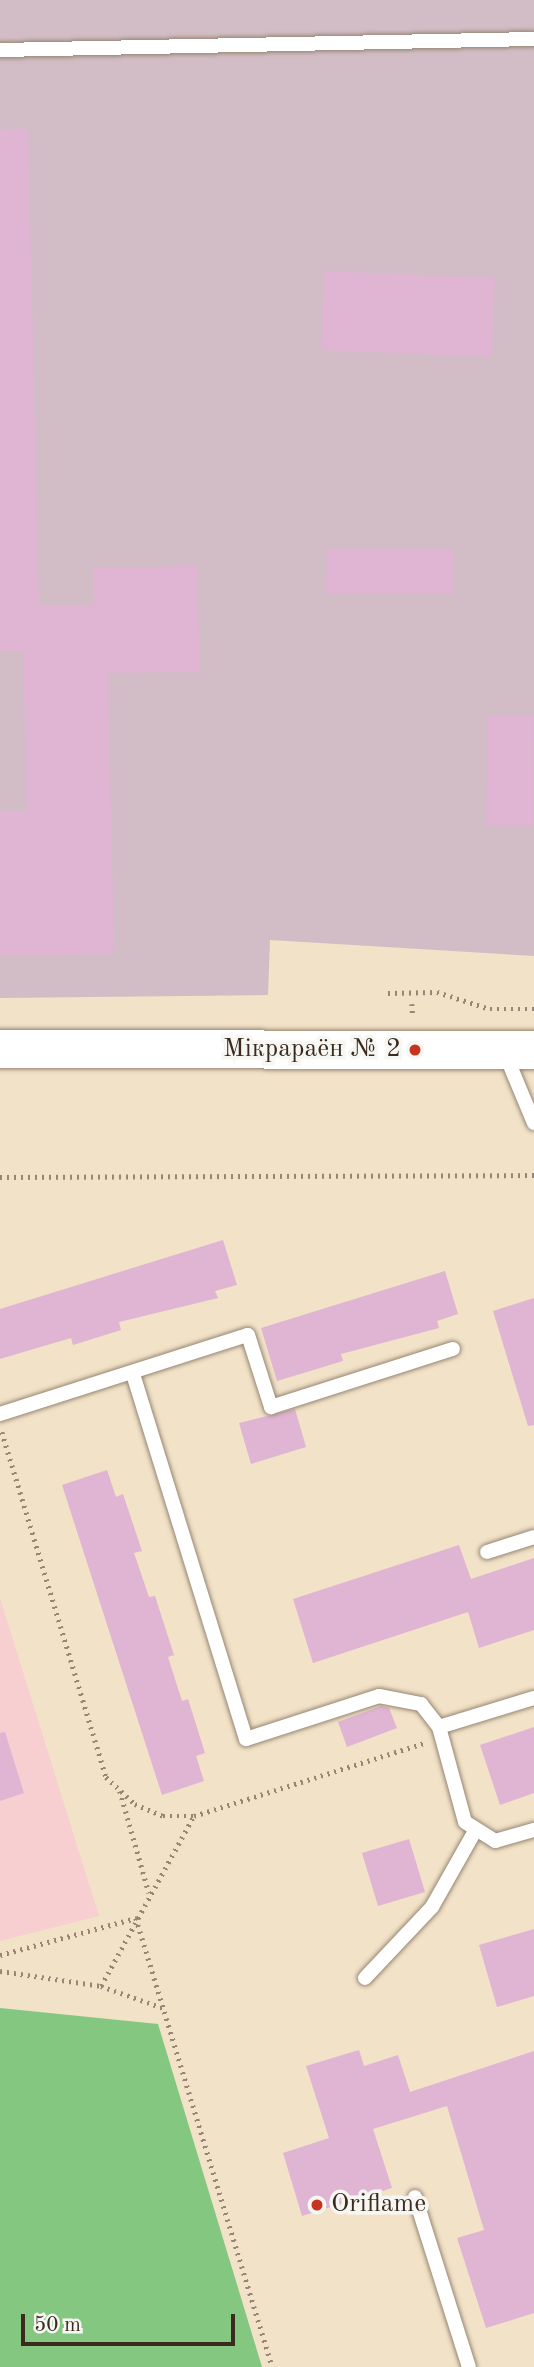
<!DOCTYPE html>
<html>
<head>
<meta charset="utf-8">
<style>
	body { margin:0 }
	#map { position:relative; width:534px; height:2367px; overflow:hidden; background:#f2e2c8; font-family:"Old Standard TT",serif }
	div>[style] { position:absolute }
	.built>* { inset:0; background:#f7cfd1 }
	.industrial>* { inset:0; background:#d2bdc6 }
	.green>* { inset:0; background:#84c780 }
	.building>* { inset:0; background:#e0b4d3 }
	.path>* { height:4.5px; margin-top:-2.25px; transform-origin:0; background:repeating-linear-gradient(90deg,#968673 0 2px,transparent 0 7px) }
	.roads { filter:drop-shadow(0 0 2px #968673) drop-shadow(0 0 2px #968673) }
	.lane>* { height:14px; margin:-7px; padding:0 7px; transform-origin:7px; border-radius:7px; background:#fff }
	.primary>* { height:38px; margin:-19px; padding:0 19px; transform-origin:19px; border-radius:19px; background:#fff }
	.dots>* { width:19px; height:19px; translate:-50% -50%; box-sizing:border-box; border:4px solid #f6f6f2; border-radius:50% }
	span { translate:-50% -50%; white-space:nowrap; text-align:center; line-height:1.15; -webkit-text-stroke:7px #f6f6f2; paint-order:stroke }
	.poi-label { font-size:26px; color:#3b2a1e }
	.right { translate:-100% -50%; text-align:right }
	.left { translate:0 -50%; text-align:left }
	.scale { position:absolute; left:21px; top:2314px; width:214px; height:32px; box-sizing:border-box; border:4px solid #3b2a1e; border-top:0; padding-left:9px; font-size:21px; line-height:24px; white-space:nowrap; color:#3b2a1e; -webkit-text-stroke:5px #f6f6f2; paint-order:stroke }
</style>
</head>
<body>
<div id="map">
	<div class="built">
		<i style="clip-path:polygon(0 1598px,99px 1916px,0 1941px)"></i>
	</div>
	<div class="industrial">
		<i style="clip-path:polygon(0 0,534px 0,534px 956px,270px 940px,268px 995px,0 998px)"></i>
	</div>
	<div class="green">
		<i style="clip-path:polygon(0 2008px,158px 2024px,262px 2367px,0 2367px)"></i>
	</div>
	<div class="building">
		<i style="clip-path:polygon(28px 129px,39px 606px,94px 605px,94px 568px,197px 566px,200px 671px,108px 673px,114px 954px,0 956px,0 811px,27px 811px,23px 651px,0 651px,0 130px)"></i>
		<i style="clip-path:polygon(324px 271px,495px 278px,492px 357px,321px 350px)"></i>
		<i style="clip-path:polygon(327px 549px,453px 550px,453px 594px,326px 593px)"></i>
		<i style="clip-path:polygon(488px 716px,534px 716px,533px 826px,486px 825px)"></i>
		<i style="clip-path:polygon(223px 1240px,237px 1285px,215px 1291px,218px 1298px,119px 1322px,121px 1330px,73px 1345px,71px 1338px,0 1359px,0 1309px)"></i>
		<i style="clip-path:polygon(445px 1271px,458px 1314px,437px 1321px,439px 1328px,341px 1354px,343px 1361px,277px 1381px,261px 1328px)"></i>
		<i style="clip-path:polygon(534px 1298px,534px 1425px,528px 1426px,493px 1311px)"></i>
		<i style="clip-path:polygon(295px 1409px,306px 1447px,251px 1464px,239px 1423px)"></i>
		<i style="clip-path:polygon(107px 1470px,116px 1497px,123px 1494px,142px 1551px,134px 1553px,149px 1597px,155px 1596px,174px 1655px,168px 1657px,182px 1701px,188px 1699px,205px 1753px,196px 1756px,204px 1781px,162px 1795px,62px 1485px)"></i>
		<i style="clip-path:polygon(459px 1545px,471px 1579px,534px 1558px,534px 1630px,479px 1648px,468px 1612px,313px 1663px,293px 1599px)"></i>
		<i style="clip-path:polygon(381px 1706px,389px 1708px,397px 1728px,347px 1747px,338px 1722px)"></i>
		<i style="clip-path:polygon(534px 1727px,534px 1793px,500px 1805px,480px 1745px)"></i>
		<i style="clip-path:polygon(5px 1732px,24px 1793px,0 1801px,0 1733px)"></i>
		<i style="clip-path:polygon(409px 1839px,425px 1892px,378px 1906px,362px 1853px)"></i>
		<i style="clip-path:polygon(534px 1929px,534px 1996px,497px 2007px,479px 1945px)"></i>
		<i style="clip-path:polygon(359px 2050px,364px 2066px,398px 2055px,410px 2092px,534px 2051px,534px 2313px,486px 2328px,457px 2238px,484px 2230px,447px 2106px,373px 2129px,392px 2188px,302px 2216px,283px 2153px,329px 2138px,306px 2066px)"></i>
	</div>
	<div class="path">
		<i style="left:388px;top:993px;width:49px;rotate:-1.2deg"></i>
		<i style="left:437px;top:992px;width:56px;rotate:17.8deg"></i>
		<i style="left:490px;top:1009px;width:44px"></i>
		<i style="left:412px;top:1004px;width:13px;rotate:86deg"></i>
		<i style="left:0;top:1177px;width:534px;rotate:-0.21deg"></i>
		<i style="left:2px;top:1432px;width:360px;rotate:73.2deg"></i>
		<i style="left:106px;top:1777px;width:40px;rotate:43deg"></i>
		<i style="left:135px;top:1804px;width:30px;rotate:23deg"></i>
		<i style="left:163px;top:1816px;width:31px"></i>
		<i style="left:194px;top:1816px;width:241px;rotate:-17.6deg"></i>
		<i style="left:120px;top:1791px;width:106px;rotate:74.1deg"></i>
		<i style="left:0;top:1955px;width:141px;rotate:-15.2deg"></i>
		<i style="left:136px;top:1918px;width:469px;rotate:73.1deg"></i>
		<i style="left:0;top:1971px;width:102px;rotate:8.4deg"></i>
		<i style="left:101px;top:1986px;width:69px;rotate:19.5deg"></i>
		<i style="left:101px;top:1986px;width:192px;rotate:-61.4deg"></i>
	</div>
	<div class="roads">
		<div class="lane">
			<i style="left:0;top:50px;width:534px;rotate:-1.18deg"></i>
			<i style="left:504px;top:1051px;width:78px;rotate:67.4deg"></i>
			<i style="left:133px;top:1374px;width:382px;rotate:72.8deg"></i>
			<i style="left:246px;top:1739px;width:140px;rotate:-17.9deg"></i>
			<i style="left:379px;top:1696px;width:43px;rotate:10.8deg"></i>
			<i style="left:421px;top:1704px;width:29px;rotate:52deg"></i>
			<i style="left:439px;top:1727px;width:98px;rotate:74.7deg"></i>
			<i style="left:465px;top:1822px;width:36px;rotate:32deg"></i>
			<i style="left:495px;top:1841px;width:41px;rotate:-15.8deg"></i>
			<i style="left:0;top:1414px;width:260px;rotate:-17.7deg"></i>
			<i style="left:248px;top:1335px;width:76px;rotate:72.3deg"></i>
			<i style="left:271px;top:1407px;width:191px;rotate:-17.7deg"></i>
			<i style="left:487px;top:1552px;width:49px;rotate:-17.7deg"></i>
			<i style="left:439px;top:1727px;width:99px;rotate:-17deg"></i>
			<i style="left:365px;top:1978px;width:98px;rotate:-46.7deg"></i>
			<i style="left:432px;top:1907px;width:87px;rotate:-60.5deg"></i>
			<i style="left:415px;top:2197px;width:178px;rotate:72.4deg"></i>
		</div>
		<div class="primary">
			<i style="left:0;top:1049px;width:534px;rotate:0.11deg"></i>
		</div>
	</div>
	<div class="dots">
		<i style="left:415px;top:1050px;background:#c8321e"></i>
		<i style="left:317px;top:2205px;background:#c8321e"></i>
	</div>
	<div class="poi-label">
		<span class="right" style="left:401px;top:1050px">Мікрараён № 2</span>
		<span class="left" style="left:331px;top:2205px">Oriflame</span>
	</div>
	<div class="scale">50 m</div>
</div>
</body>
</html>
